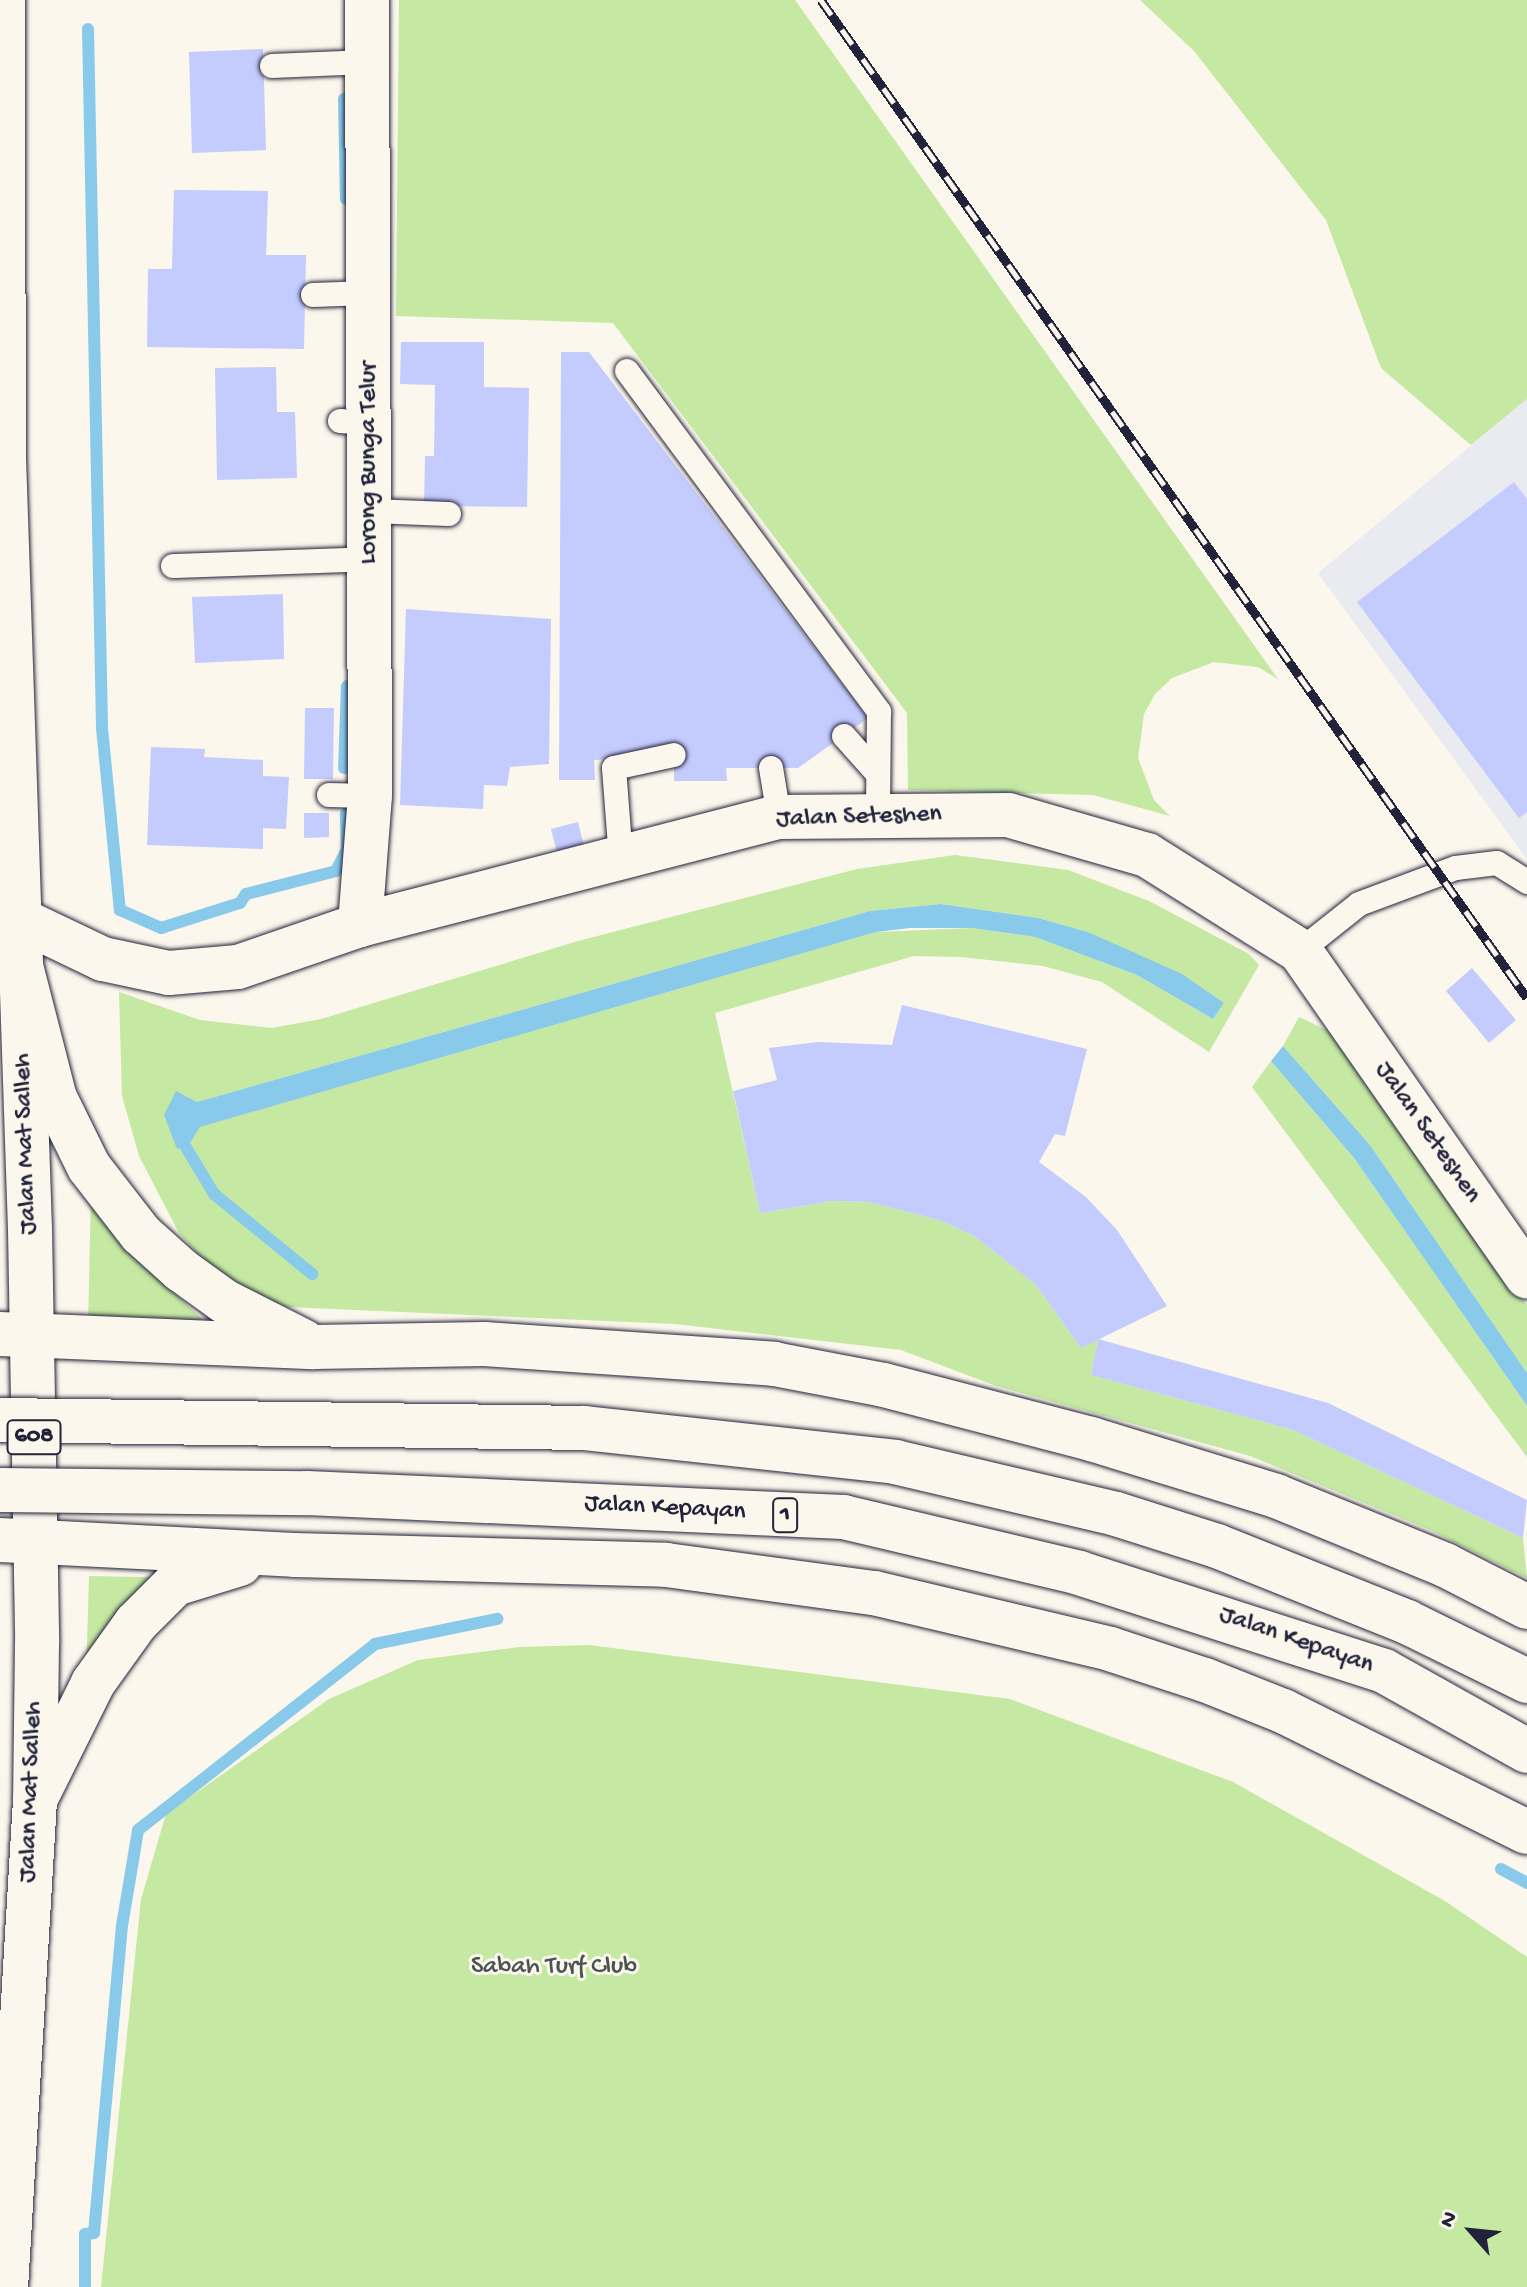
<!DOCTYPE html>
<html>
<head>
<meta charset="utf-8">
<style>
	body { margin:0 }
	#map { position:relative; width:1527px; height:2287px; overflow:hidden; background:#fbf7ec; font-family:"Gochi Hand",sans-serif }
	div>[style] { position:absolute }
	.built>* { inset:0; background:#eaeaf1 }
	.green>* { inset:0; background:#c5e8a2 }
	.water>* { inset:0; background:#89caea }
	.stream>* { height:12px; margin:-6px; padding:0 6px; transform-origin:6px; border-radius:6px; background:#89caea }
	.building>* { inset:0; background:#c4cbfd }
	.roads { filter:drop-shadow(0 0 2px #22223b) drop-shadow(0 0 2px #22223b) }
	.service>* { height:24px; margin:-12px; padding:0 12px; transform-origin:12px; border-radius:12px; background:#fbf7ec }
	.minor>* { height:44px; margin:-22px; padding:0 22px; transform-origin:22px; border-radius:22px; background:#fbf7ec }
	.primary>* { height:44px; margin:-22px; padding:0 22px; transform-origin:22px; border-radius:22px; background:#fbf7ec }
	.trunk>* { height:44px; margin:-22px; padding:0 22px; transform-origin:22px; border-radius:22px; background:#fbf7ec }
	.rail>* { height:9px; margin-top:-4.5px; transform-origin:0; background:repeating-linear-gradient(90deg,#fbf7ec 0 18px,#22223b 0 36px); box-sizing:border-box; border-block:2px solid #22223b }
	.bridges { filter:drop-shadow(0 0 2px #22223b) drop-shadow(0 0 2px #22223b) }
	.trunk-bridge>* { height:44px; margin:-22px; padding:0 22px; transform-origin:22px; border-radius:22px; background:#fbf7ec }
	span { translate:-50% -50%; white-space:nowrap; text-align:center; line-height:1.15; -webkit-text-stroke:6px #fbf7ec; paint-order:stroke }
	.shield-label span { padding:2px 6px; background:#fbf7ec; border:2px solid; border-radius:6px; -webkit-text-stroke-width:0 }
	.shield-label { font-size:24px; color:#22223b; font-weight:700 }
	.street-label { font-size:26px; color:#22223b }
	.park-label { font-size:26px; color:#4b5455 }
	.north { position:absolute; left:1431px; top:2191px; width:80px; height:80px; -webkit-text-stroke:6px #fbf7ec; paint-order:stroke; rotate:297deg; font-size:22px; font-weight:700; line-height:32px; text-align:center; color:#22223b }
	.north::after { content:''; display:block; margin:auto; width:28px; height:36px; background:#22223b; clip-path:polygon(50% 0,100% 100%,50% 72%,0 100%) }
</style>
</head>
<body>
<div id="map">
	<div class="built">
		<i style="clip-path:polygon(1527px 399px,1527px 859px,1318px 573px)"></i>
	</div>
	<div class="green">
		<i style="clip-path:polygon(399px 0,795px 0,1278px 679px,1258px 667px,1214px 662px,1172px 678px,1155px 694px,1144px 714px,1138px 758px,1154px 800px,1170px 816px,1093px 795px,908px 790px,907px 713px,613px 323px,396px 316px)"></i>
		<i style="clip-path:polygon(1140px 0,1527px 0,1527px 399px,1471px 445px,1381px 368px,1326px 220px,1194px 51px)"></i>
		<i style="clip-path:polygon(evenodd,955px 855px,1068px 870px,1149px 901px,1249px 954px,1259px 965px,1209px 1052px,1102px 982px,1043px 966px,961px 957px,914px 956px,715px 1013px,760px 1213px,832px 1201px,869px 1202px,939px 1220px,974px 1236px,1035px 1284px,1081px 1348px,1098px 1339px,1091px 1375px,1293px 1430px,1523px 1538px,1527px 1578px,1430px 1530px,1250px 1456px,996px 1386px,901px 1350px,675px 1324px,288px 1307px,251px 1294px,199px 1255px,179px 1233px,139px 1156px,122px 1096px,119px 992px,200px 1020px,272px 1028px,321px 1019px,578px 941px,857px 869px,955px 855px,942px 904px,1038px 918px,1088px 932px,1224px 1003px,1213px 1019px,1137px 975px,1035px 937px,972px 928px,876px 932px,199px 1127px,188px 1146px,176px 1092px,197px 1102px,870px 911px,942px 904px)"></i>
		<i style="clip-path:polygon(1299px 1017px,1327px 1030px,1346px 1050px,1527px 1305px,1527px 1373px,1370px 1145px,1283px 1046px)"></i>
		<i style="clip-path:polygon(1271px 1061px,1354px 1158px,1527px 1406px,1527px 1457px,1252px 1087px)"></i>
		<i style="clip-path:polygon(91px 1194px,161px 1280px,207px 1324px,88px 1328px)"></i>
		<i style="clip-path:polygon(89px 1576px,193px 1578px,85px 1717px)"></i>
		<i style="clip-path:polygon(589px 1645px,1010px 1699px,1233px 1782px,1445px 1901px,1527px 1957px,1527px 2287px,101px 2287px,141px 1899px,166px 1814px,329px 1699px,418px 1660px,520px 1647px)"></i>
	</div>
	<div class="water">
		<i style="clip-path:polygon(941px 904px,1038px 918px,1088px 932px,1182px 974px,1224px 1003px,1213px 1019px,1137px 975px,1035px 937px,972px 928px,910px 928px,876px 932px,200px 1127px,188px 1146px,177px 1149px,164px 1115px,176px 1091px,197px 1102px,870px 911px)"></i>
		<i style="clip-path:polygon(1283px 1046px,1370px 1145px,1527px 1373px,1527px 1406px,1354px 1158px,1271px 1061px)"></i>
	</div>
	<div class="stream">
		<i style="left:88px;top:29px;width:699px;rotate:88.85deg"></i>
		<i style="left:102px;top:728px;width:183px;rotate:84.4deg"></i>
		<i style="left:120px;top:910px;width:45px;rotate:23.7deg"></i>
		<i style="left:161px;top:928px;width:83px;rotate:-17.6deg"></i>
		<i style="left:240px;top:903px;width:11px;rotate:-56deg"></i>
		<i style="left:246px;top:894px;width:93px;rotate:-14.3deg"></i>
		<i style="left:336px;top:871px;width:25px;rotate:-63deg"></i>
		<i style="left:347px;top:849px;width:35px;rotate:-92deg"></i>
		<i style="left:344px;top:99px;width:100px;rotate:88.9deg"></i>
		<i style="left:344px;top:768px;width:82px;rotate:-87.9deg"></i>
		<i style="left:178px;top:1134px;width:70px;rotate:59deg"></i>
		<i style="left:214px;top:1194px;width:127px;rotate:39.2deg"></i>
		<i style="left:1501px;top:1869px;width:30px;rotate:28deg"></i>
		<i style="left:85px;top:2287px;width:53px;rotate:-90deg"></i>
		<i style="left:85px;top:2234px;width:9px;rotate:-6deg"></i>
		<i style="left:94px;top:2233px;width:308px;rotate:-84.8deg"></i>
		<i style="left:122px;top:1926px;width:97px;rotate:-80.5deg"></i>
		<i style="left:138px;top:1830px;width:301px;rotate:-38.1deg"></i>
		<i style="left:375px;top:1644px;width:125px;rotate:-11.6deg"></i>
	</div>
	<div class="building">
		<i style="clip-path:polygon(263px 49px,266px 150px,192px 153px,189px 52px)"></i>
		<i style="clip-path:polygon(174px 190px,268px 191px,266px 255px,306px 255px,304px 349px,147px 347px,148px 269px,172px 269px)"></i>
		<i style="clip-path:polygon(401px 342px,484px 342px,484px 387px,529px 388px,527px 507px,424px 506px,425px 456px,434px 456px,435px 385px,400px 384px)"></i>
		<i style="clip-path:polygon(561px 352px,589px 352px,868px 718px,798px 768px,726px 768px,727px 781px,674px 781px,674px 755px,594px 760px,595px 780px,559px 780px)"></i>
		<i style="clip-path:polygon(276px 367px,277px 412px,295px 412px,297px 478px,217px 480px,215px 368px)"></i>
		<i style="clip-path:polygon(1514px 482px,1527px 499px,1527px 812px,1519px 818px,1357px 602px)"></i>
		<i style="clip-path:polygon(283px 594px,284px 659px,195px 663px,192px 597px)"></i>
		<i style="clip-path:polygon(406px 609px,551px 619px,549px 764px,510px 767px,507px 786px,484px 785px,483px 809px,400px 805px)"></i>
		<i style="clip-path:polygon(305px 708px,334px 708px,333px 779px,304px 779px)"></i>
		<i style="clip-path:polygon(151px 747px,205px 749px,204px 757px,263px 760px,263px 776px,289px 777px,286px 829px,263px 828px,263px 849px,147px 845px)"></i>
		<i style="clip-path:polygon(304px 813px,329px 813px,329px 837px,304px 838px)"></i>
		<i style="clip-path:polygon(578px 822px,585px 850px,558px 857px,551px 829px)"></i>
		<i style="clip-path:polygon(1472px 968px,1516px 1020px,1489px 1043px,1446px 991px)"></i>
		<i style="clip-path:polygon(902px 1005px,1087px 1049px,1065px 1136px,1055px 1134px,1039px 1162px,1086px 1197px,1117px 1230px,1167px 1306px,1081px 1348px,1035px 1284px,974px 1236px,939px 1220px,869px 1202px,832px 1201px,760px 1213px,733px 1091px,777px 1080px,769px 1048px,818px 1042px,892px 1045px)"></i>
		<i style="clip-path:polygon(1098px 1339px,1328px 1403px,1527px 1500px,1523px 1538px,1293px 1430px,1091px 1375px)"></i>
	</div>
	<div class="roads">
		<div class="service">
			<i style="left:272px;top:66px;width:95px;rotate:-2.4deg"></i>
			<i style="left:313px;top:295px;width:55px;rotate:-2.1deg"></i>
			<i style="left:627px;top:371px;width:424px;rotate:53.5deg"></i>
			<i style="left:879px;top:712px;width:104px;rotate:90.6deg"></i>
			<i style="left:340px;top:421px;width:30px;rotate:4deg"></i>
			<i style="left:371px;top:511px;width:78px;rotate:2.2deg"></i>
			<i style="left:173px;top:566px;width:198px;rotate:-2deg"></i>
			<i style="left:844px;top:736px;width:48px;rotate:48.4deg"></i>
			<i style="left:771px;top:768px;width:50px;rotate:80.7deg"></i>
			<i style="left:329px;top:795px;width:41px;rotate:1.4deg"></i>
			<i style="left:621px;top:859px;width:91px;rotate:-94.4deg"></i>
			<i style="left:614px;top:768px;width:61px;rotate:-12.2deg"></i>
			<i style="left:1300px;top:951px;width:75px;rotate:-38.5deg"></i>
			<i style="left:1359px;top:904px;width:103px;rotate:-20.4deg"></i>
			<i style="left:1456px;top:868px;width:41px;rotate:-7deg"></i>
			<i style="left:1497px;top:863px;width:36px;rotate:32deg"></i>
		</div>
		<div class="minor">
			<i style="left:19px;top:919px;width:93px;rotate:25.5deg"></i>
			<i style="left:103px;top:959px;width:67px;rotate:12deg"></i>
			<i style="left:169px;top:973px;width:69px;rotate:-5deg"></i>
			<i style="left:238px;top:967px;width:129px;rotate:-19deg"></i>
			<i style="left:360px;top:925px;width:433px;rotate:-14.5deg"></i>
			<i style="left:779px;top:817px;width:229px;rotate:-0.5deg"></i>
			<i style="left:1008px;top:815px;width:145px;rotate:16.1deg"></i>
			<i style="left:1147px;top:855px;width:181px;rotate:32.1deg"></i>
			<i style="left:1300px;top:951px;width:397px;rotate:55.1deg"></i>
			<i style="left:360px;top:925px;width:129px;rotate:-85.6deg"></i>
			<i style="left:370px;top:796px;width:796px;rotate:-90.22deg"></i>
		</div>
		<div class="primary">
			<i style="left:3px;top:0;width:458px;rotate:89.9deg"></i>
			<i style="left:4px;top:458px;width:771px;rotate:88.07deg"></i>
			<i style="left:30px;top:1229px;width:414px;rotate:89deg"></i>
			<i style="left:37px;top:1643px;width:157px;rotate:90.7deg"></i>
			<i style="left:35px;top:1800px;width:488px;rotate:93.4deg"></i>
		</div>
		<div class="trunk">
			<i style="left:21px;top:966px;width:136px;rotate:75.6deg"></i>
			<i style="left:55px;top:1098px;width:77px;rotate:63.8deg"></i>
			<i style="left:89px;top:1167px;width:85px;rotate:52.2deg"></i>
			<i style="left:141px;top:1234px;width:54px;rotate:42deg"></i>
			<i style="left:181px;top:1270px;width:53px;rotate:35.8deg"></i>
			<i style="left:224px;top:1301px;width:89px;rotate:26.9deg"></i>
			<i style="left:0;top:1334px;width:314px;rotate:2.4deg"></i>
			<i style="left:314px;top:1347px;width:170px;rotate:-1deg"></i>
			<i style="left:484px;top:1344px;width:291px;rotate:3.9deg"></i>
			<i style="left:774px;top:1364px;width:112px;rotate:10.8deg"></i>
			<i style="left:884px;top:1385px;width:214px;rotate:14.6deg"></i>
			<i style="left:1091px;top:1439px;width:194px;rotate:17.1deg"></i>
			<i style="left:1276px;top:1496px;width:183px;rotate:22.2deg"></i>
			<i style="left:1445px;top:1565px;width:92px;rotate:27.1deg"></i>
			<i style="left:0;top:1540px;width:294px;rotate:2.9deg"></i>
			<i style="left:294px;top:1555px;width:372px;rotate:1.5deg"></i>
			<i style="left:666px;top:1565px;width:210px;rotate:7.7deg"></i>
			<i style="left:874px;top:1593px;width:243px;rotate:13.3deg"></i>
			<i style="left:1110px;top:1649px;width:100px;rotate:18.1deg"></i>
			<i style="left:1205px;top:1680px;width:84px;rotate:21.7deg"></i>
			<i style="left:1283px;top:1711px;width:272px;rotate:26.4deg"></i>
			<i style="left:35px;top:1800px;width:131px;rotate:-63.6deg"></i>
			<i style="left:93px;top:1683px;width:74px;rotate:-54.4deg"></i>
			<i style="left:136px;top:1623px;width:55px;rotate:-45deg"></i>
			<i style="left:175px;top:1584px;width:68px;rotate:-17.1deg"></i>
		</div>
	</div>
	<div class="rail">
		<i style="left:821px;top:0;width:1222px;rotate:54.72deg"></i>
	</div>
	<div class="bridges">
		<div class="trunk-bridge">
			<i style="left:0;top:1420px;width:584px;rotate:0.78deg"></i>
			<i style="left:584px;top:1428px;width:313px;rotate:6.2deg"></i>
			<i style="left:895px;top:1462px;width:227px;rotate:13.2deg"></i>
			<i style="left:1116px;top:1514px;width:106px;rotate:17.6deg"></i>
			<i style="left:1217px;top:1546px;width:205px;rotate:21.8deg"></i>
			<i style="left:1407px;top:1622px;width:134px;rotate:26.2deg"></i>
			<i style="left:0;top:1490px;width:307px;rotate:0.6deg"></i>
			<i style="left:307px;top:1493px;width:537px;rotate:2.56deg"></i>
			<i style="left:843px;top:1517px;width:243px;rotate:13.3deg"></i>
			<i style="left:1079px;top:1573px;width:320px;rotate:17.8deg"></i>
			<i style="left:1384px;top:1671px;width:164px;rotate:29.2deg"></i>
		</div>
	</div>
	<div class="shield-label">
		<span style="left:34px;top:1437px">608</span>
		<span style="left:785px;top:1515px">1</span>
	</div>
	<div class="street-label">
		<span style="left:370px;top:463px;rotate:-90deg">Lorong Bunga Telur</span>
		<span style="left:859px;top:818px;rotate:-2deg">Jalan Seteshen</span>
		<span style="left:1427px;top:1133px;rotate:55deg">Jalan Seteshen</span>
		<span style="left:27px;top:1144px;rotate:-92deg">Jalan Mat Salleh</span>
		<span style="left:665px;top:1509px;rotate:3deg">Jalan Kepayan</span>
		<span style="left:1296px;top:1641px;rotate:19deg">Jalan Kepayan</span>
		<span style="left:32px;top:1792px;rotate:-88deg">Jalan Mat Salleh</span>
	</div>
	<div class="park-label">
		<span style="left:554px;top:1968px">Sabah Turf Club</span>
	</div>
	<div class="north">N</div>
</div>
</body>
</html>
